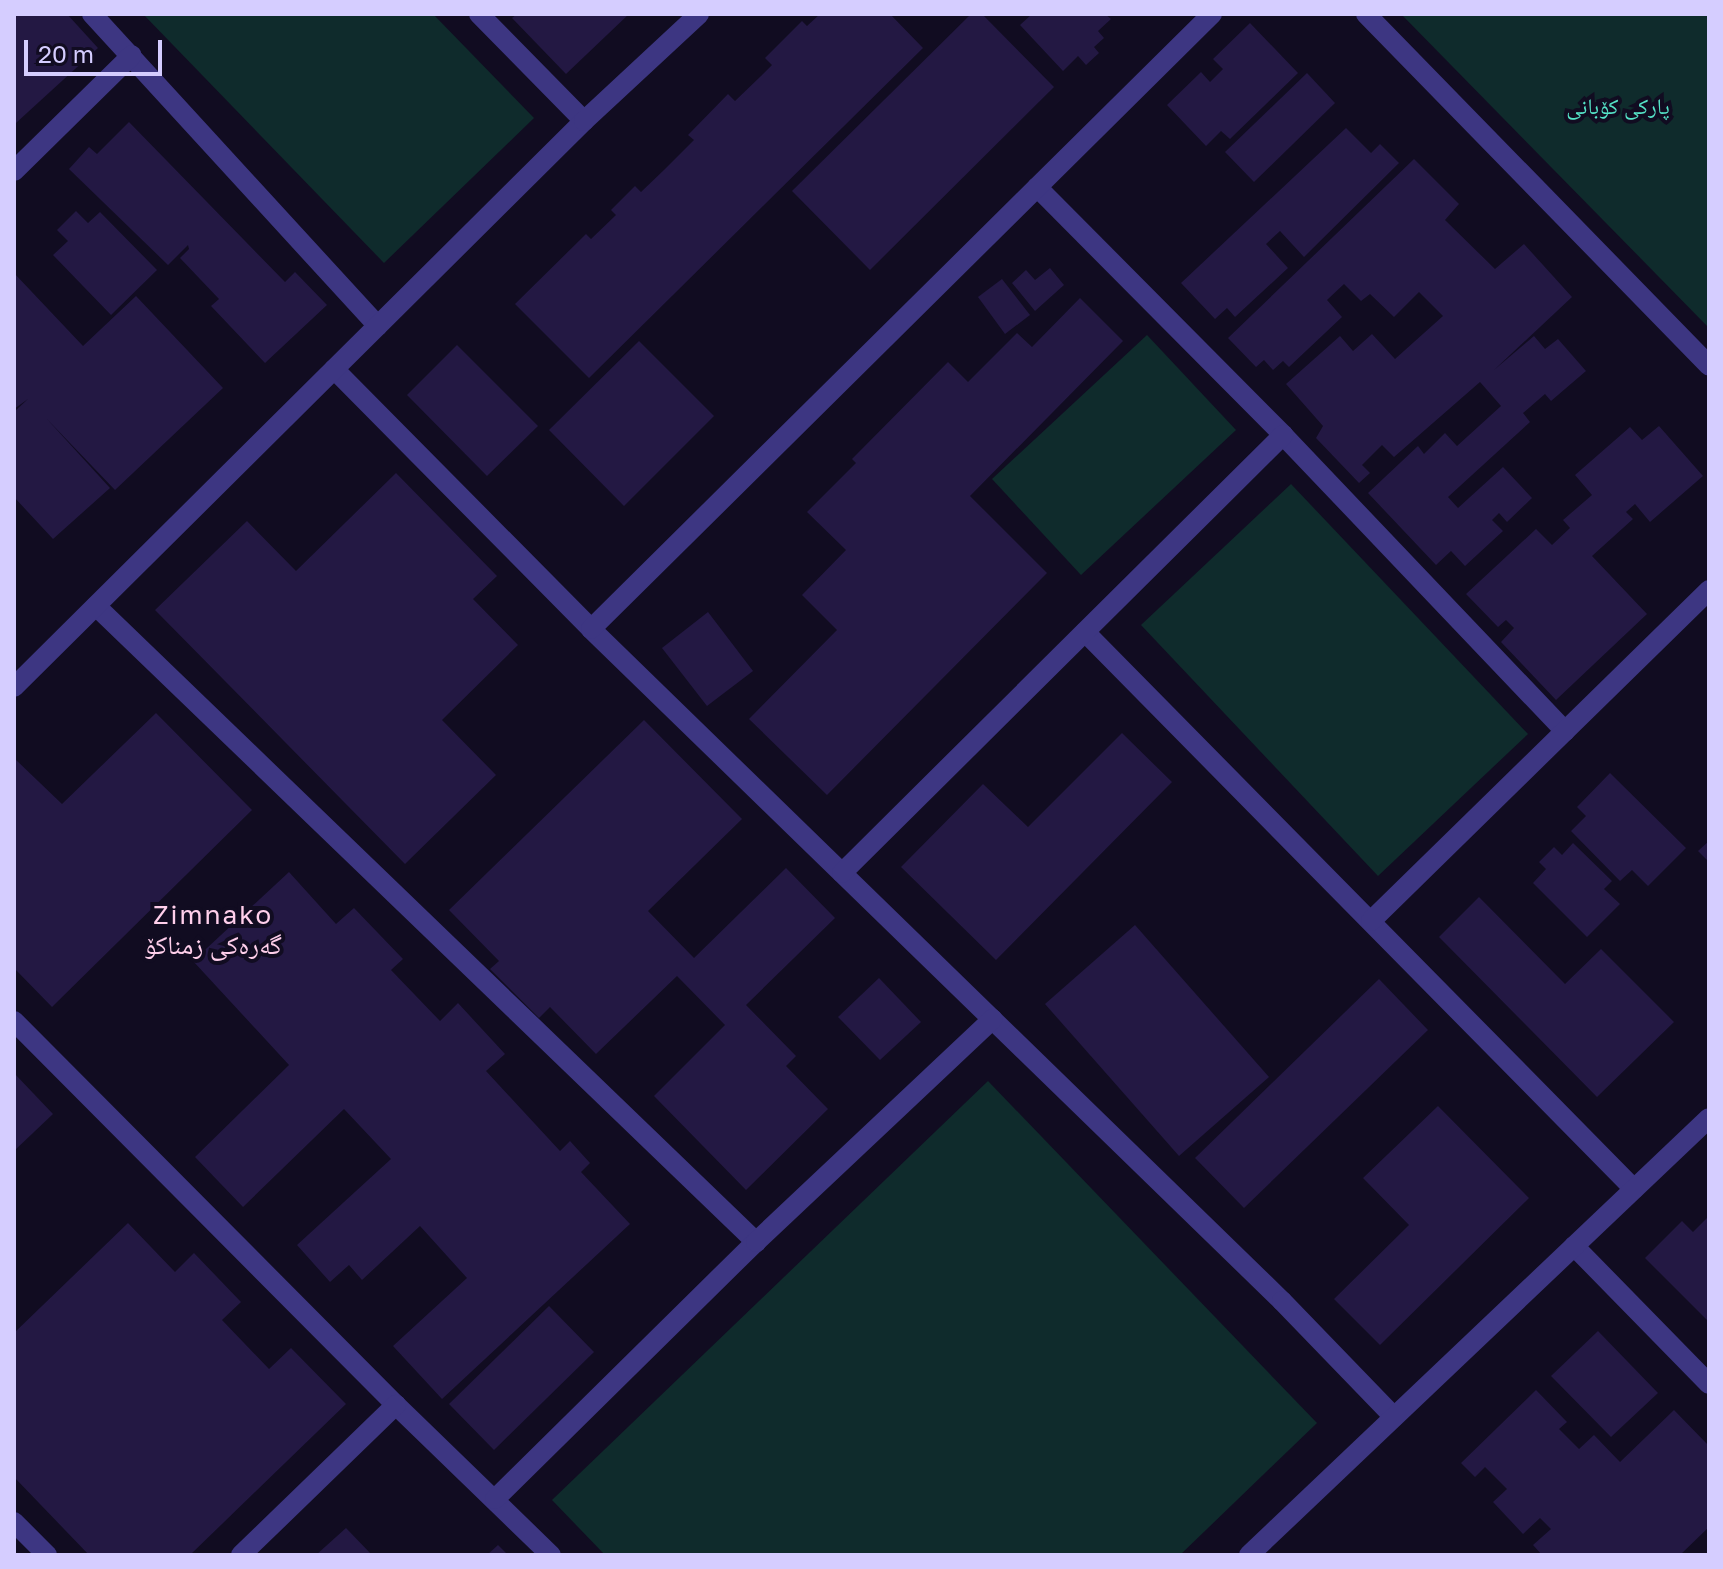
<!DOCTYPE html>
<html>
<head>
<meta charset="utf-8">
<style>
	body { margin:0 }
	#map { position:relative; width:1723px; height:1569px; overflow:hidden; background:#110c21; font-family:"Golos Text","Noto Naskh Arabic",sans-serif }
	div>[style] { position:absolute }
	.green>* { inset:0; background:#0f2b2c }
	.building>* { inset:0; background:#231843 }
	.minor>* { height:20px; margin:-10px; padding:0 10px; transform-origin:10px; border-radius:10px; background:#3d3682 }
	span { translate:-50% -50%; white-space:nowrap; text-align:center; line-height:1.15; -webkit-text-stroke:8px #110c21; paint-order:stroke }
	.park-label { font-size:22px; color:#55e3c7 }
	.quarter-label { font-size:26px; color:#ffcfeb; letter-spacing:2px }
	.frame { position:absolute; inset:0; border:16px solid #d5cdff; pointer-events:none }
	.scale { position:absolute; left:24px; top:40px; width:138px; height:36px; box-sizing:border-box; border:4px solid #d5cdff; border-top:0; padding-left:10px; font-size:24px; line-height:28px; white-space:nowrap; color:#d5cdff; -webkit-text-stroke:6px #110c21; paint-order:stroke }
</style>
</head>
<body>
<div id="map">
	<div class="green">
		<i style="clip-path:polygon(143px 14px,433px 14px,534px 118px,384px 263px)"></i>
		<i style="clip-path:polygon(1401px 14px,1709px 14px,1709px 328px)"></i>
		<i style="clip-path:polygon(1147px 335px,1236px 430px,1081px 575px,992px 479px)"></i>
		<i style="clip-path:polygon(1291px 484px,1528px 734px,1378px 876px,1141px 625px)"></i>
		<i style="clip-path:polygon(988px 1081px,1317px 1423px,1180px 1555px,605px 1555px,552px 1500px)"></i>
	</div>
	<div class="building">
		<i style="clip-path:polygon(14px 14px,67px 14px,98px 48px,16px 123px)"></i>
		<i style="clip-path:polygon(517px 14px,629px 14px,566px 74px,512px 18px)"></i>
		<i style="clip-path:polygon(820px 14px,890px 14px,923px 48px,589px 378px,515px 304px,586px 234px,591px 239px,616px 215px,611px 210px,635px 186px,641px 192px,665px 169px,694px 140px,688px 135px,728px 94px,735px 101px,761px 76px,772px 65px,765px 58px,802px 21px,807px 26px)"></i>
		<i style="clip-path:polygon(971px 14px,982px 14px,1054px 87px,870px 270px,792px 191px)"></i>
		<i style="clip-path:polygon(1032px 14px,1105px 14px,1111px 19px,1098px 31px,1104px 38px,1094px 47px,1099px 53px,1086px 65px,1078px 56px,1063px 71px,1020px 25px)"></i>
		<i style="clip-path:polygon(1250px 23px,1298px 73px,1230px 139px,1221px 131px,1206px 146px,1167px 105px,1201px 72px,1210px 82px,1223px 69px,1213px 59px)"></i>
		<i style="clip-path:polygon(1307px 73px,1335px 103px,1254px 182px,1225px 152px)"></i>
		<i style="clip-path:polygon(129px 122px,285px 282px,295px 272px,327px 305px,265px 363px,211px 306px,219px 299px,180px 258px,189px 249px,188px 245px,168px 265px,69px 169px,89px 147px,97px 154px)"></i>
		<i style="clip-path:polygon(1346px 128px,1371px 153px,1380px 144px,1399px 163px,1304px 257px,1280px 231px,1266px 244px,1288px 268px,1235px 317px,1227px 308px,1215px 319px,1181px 283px)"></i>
		<i style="clip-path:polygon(1414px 159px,1459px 204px,1445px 220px,1495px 269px,1524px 244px,1572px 297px,1494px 370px,1534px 336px,1545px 349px,1558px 339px,1586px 371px,1551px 401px,1545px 394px,1523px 413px,1530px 422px,1448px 497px,1458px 508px,1503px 467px,1532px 498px,1507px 522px,1499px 513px,1492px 520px,1503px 531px,1465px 566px,1451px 551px,1436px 565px,1368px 493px,1418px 446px,1424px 454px,1445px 433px,1457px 446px,1501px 406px,1480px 382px,1394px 457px,1382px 445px,1362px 465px,1370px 473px,1359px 483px,1316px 438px,1323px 426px,1286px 384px,1340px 336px,1353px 351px,1372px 334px,1395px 359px,1443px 316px,1419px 292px,1394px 317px,1370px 294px,1361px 301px,1344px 284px,1327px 300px,1342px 317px,1289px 367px,1283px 361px,1273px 370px,1264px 360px,1256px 367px,1228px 338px)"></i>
		<i style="clip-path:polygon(76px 211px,88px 223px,100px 212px,157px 270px,111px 315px,53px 255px,68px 241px,57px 230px)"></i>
		<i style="clip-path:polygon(1050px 268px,1064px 285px,1035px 311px,1012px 283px,1026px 270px,1035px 280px)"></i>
		<i style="clip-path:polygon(14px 273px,83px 346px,136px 296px,223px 388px,115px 490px,46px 418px,110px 488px,53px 539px,14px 497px,14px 412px,28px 399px,14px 409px)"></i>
		<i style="clip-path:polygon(1002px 279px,1030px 315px,1005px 334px,978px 297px)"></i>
		<i style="clip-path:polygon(1080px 298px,1123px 341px,970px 496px,1047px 573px,827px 795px,749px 719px,837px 630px,802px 595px,846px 550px,807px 512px,856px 463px,852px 459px,948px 362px,968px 382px,1017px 333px,1032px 347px)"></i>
		<i style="clip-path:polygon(639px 341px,714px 416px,624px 506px,549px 430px)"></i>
		<i style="clip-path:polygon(457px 345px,538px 426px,487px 476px,407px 395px)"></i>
		<i style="clip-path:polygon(1659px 426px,1703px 476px,1650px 522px,1635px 504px,1626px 512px,1633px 519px,1592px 556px,1647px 614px,1556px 700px,1501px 642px,1514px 628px,1506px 620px,1498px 627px,1466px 594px,1536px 529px,1552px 545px,1570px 528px,1563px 520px,1592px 495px,1575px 475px,1630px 427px,1642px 440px)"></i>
		<i style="clip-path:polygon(396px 473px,497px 576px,473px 599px,518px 645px,442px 720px,496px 775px,405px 864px,155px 610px,247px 521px,296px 571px)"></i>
		<i style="clip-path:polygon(708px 612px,753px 671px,707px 706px,662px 648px)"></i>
		<i style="clip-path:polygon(156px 713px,252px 810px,52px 1007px,14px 968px,14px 758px,62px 804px)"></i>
		<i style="clip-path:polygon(644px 720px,742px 819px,648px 911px,694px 958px,786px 868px,835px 918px,746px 1005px,796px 1056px,786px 1066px,828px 1109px,746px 1190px,654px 1096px,725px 1025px,677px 976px,596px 1054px,550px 1007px,539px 1018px,490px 969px,499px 961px,449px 910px)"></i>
		<i style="clip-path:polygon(1122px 733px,1172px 782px,996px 960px,901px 867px,983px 784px,1028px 827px)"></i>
		<i style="clip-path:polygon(1610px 773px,1686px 848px,1648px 886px,1632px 870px,1620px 881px,1571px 831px,1586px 816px,1577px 807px)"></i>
		<i style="clip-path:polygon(1709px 841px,1709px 862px,1698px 851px)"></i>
		<i style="clip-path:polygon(1573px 843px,1612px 881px,1604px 889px,1620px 904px,1587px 937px,1533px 883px,1546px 869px,1539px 862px,1554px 847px,1562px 855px)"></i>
		<i style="clip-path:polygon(289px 872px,336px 924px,354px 908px,403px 959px,391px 970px,440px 1021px,458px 1003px,505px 1054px,486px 1071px,560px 1151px,570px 1141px,590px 1163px,581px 1172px,630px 1224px,442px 1399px,393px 1346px,467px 1278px,420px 1226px,362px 1280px,349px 1265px,330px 1282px,297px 1245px,391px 1159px,344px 1109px,243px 1207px,195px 1157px,289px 1065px,193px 961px)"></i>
		<i style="clip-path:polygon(1479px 897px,1565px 984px,1601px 949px,1674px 1022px,1597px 1097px,1439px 937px)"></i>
		<i style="clip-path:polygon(1135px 925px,1269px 1077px,1179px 1156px,1045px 1004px)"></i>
		<i style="clip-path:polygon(879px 978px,921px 1022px,880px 1060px,838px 1017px)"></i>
		<i style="clip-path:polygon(1379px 979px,1428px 1030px,1244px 1208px,1195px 1158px)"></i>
		<i style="clip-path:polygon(14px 1073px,53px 1114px,14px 1151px)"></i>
		<i style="clip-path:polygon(1438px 1106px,1529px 1198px,1380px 1345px,1334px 1299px,1409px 1225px,1363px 1178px)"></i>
		<i style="clip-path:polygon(1709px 1216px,1709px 1322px,1645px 1258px,1682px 1221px,1693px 1232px)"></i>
		<i style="clip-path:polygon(128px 1223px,175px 1272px,194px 1253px,241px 1302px,222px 1320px,269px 1369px,291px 1348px,346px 1404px,190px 1555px,89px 1555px,14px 1477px,14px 1333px)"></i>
		<i style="clip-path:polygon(549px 1306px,594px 1352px,494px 1450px,449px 1404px)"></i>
		<i style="clip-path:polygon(1598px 1331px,1658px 1393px,1611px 1437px,1551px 1376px)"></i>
		<i style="clip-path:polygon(1536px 1390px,1567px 1422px,1559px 1429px,1579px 1449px,1594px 1435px,1620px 1462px,1674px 1410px,1709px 1446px,1709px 1527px,1680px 1555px,1542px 1555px,1533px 1545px,1551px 1529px,1540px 1518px,1523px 1534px,1493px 1502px,1507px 1489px,1485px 1467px,1475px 1477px,1461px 1463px)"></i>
		<i style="clip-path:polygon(346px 1528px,372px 1555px,316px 1555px)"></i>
		<i style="clip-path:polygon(498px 1545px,508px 1555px,487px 1555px)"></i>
	</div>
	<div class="minor">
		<i style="left:92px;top:14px;width:423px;rotate:47.5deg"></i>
		<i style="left:479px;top:14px;width:150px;rotate:45.5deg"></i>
		<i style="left:1366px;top:14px;width:491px;rotate:45.7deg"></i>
		<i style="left:14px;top:171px;width:165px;rotate:-44.5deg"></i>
		<i style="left:1037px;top:187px;width:349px;rotate:45.2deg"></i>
		<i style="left:1283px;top:435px;width:409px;rotate:46.4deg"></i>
		<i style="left:334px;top:369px;width:366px;rotate:45.3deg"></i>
		<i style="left:591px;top:629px;width:964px;rotate:44.2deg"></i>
		<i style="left:1282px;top:1301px;width:161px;rotate:46deg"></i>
		<i style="left:96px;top:606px;width:917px;rotate:43.94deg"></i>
		<i style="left:591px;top:629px;width:874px;rotate:-44.72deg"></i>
		<i style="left:1085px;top:632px;width:782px;rotate:45.41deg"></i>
		<i style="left:14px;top:687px;width:803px;rotate:-44.8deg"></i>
		<i style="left:584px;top:121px;width:157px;rotate:-42.9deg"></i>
		<i style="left:842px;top:873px;width:622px;rotate:-44.8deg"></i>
		<i style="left:1371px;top:921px;width:473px;rotate:-44.4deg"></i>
		<i style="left:14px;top:1021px;width:542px;rotate:45.15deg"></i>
		<i style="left:396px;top:1405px;width:216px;rotate:44.1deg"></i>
		<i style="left:1574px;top:1246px;width:193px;rotate:45.6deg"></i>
		<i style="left:495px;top:1499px;width:366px;rotate:-44.6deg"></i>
		<i style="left:756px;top:1242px;width:325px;rotate:-43.3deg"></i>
		<i style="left:14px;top:1522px;width:47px;rotate:45deg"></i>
		<i style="left:241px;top:1555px;width:216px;rotate:-44.1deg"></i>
		<i style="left:1249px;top:1555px;width:634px;rotate:-43.53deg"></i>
	</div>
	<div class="park-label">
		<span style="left:1618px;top:106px">پارکی کۆبانی</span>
	</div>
	<div class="quarter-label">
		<span style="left:213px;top:930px">Zimnako<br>گەرەکی زمناکۆ</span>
	</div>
	<div class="frame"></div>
	<div class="scale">20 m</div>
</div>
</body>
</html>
